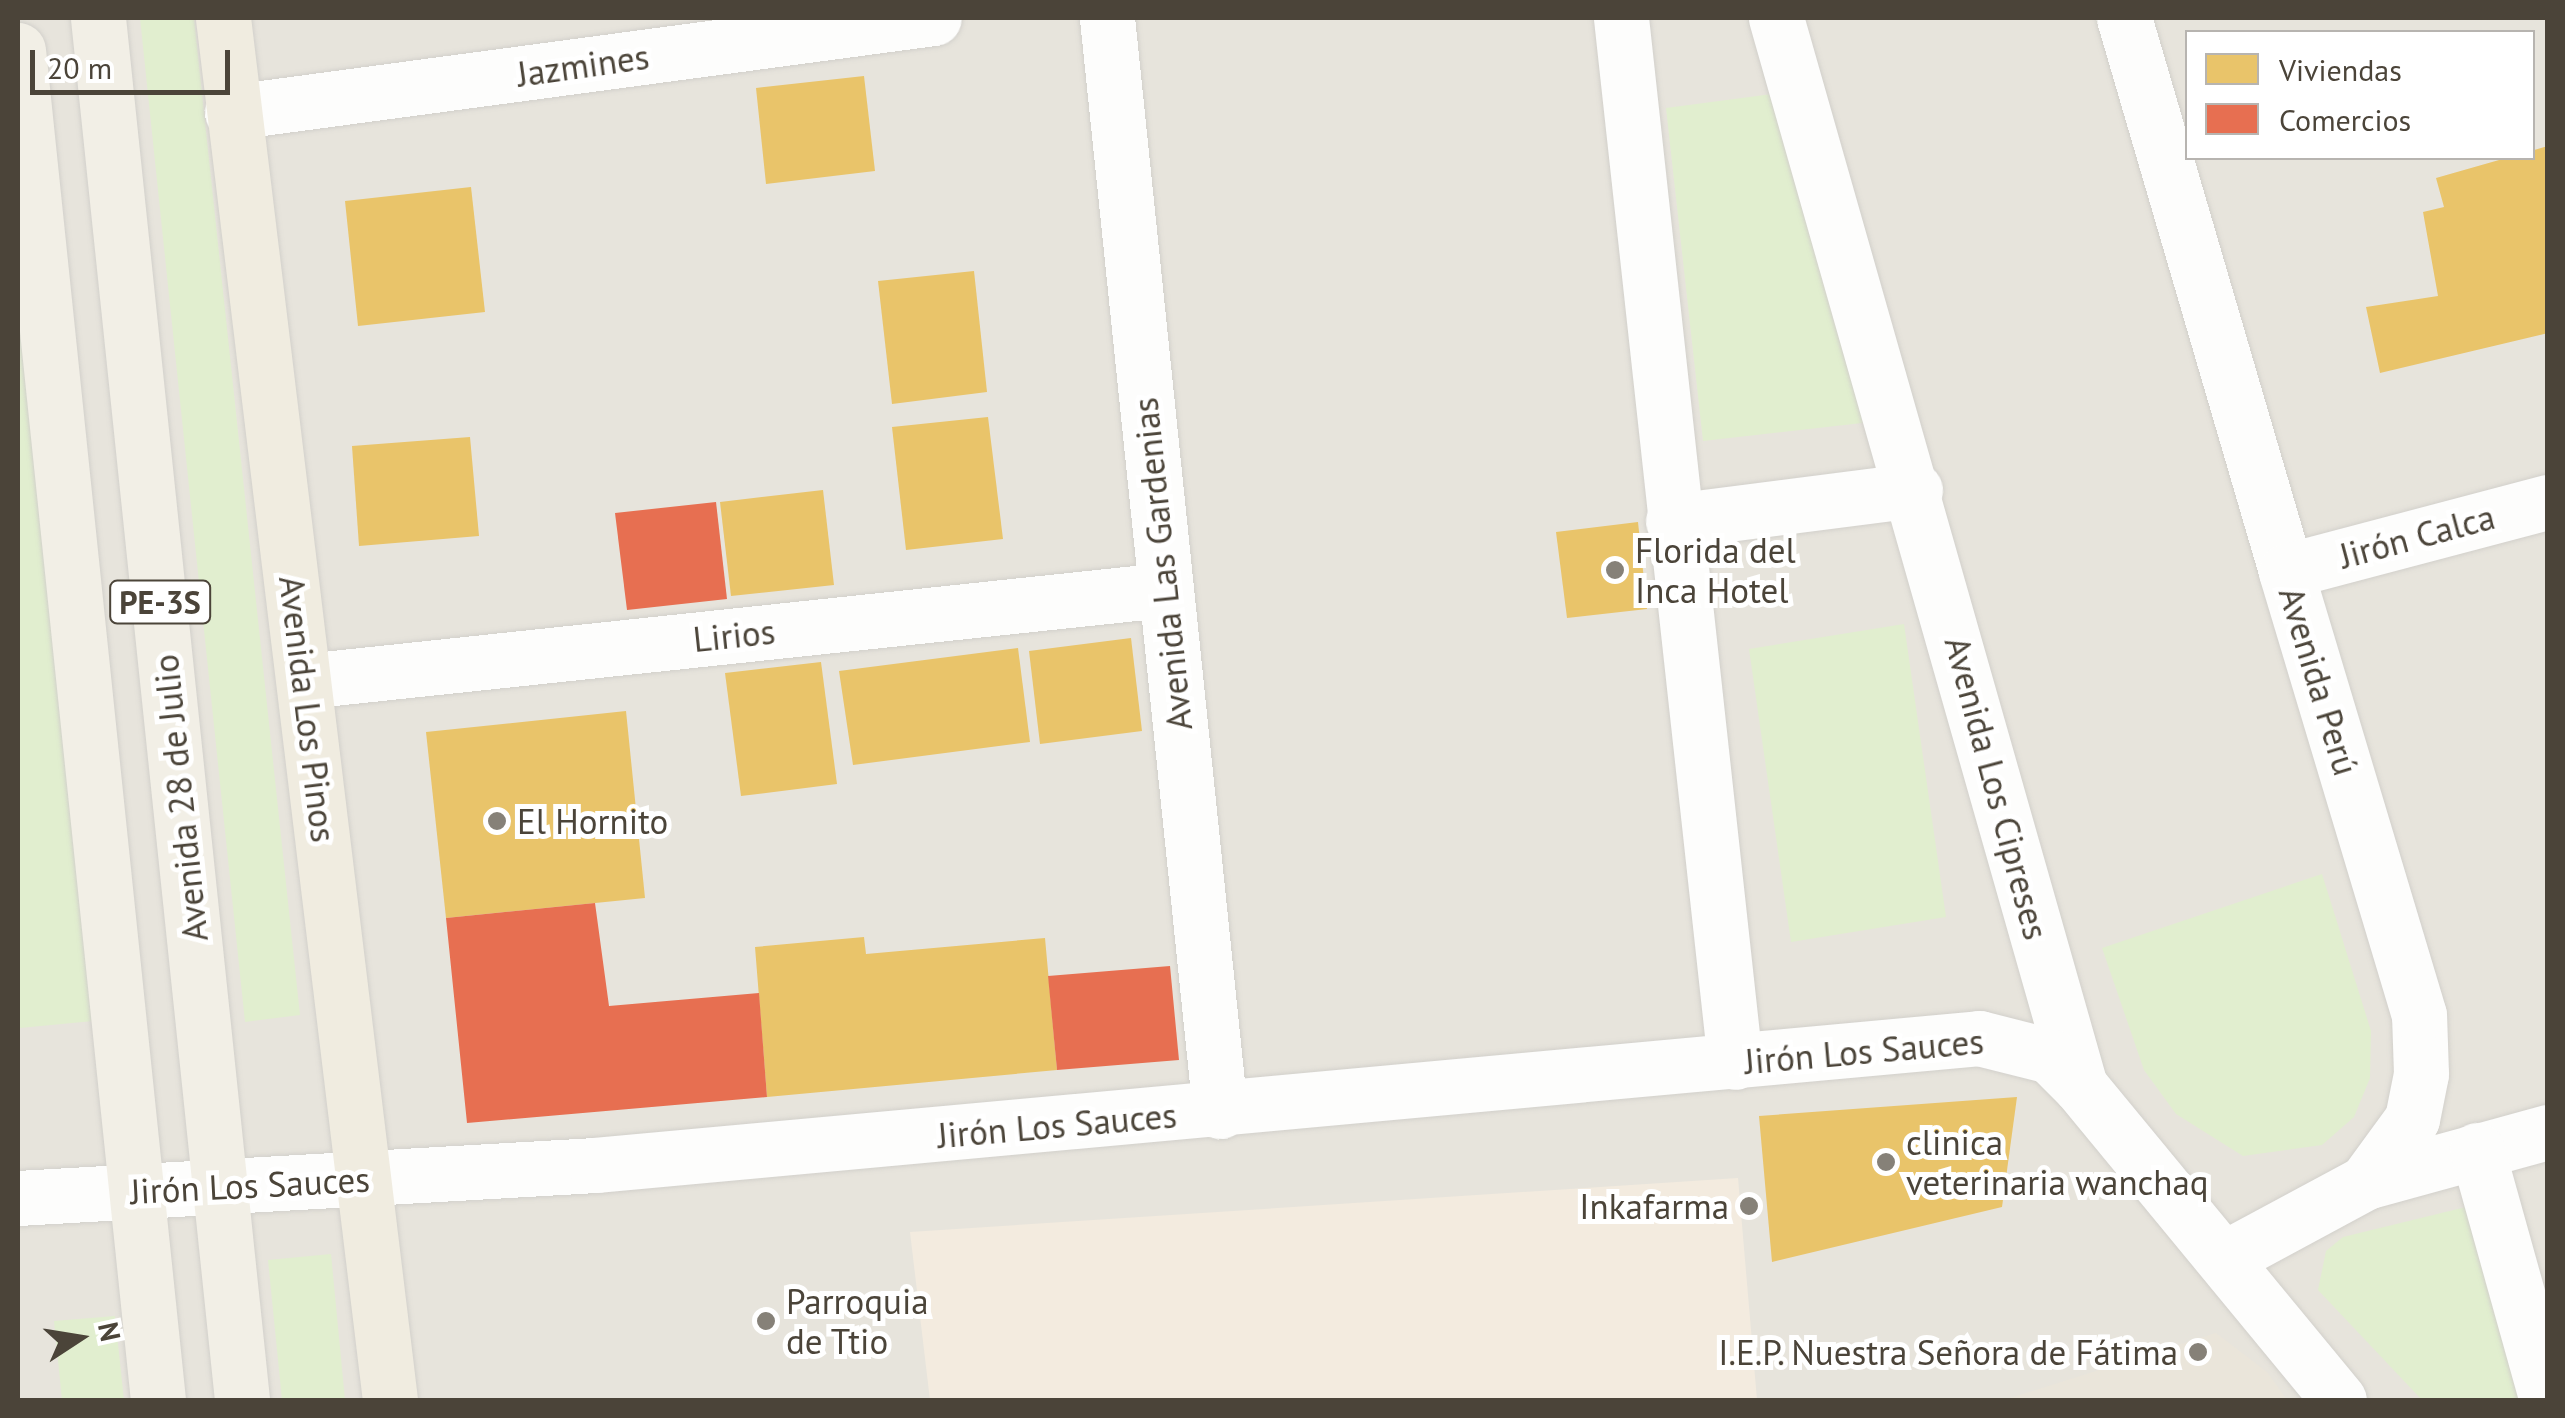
<!DOCTYPE html>
<html>
<head>
<meta charset="utf-8">
<style>
	body { margin:0 }
	#map { position:relative; width:2565px; height:1418px; overflow:hidden; background:#f4f2ee; font-family:"PT Sans",sans-serif }
	div>[style] { position:absolute }
	.residential>* { inset:0; background:#e7e4dc }
	.commercial>* { inset:0; background:#f3ebdf }
	.education>* { inset:0; background:#eae5da }
	.green>* { inset:0; background:#e1eecf }
	.homes>* { inset:0; background:#e9c46a }
	.shops>* { inset:0; background:#e76f51 }
	.roads { filter:drop-shadow(0 0 2px #d2d0cb) drop-shadow(0 0 2px #d2d0cb) }
	.pedestrian>* { height:55px; margin:-27.5px; padding:0 27.5px; transform-origin:27.5px; border-radius:27.5px; background:#fdfdfc }
	.minor>* { height:55px; margin:-27.5px; padding:0 27.5px; transform-origin:27.5px; border-radius:27.5px; background:#fdfdfc }
	.tertiary>* { height:55px; margin:-27.5px; padding:0 27.5px; transform-origin:27.5px; border-radius:27.5px; background:#fdfdfc }
	.primary>* { height:55px; margin:-27.5px; padding:0 27.5px; transform-origin:27.5px; border-radius:27.5px; background:#f2efe6 }
	.trunk>* { height:55px; margin:-27.5px; padding:0 27.5px; transform-origin:27.5px; border-radius:27.5px; background:#f0ece0 }
	.dots>* { width:28px; height:28px; translate:-50% -50%; box-sizing:border-box; border:5px solid #fff; border-radius:50% }
	span { translate:-50% -50%; white-space:nowrap; text-align:center; line-height:1.15; -webkit-text-stroke:10px #fff; paint-order:stroke }
	.shield-label span { padding:2px 8px; background:#fff; border:2px solid; border-radius:8px; -webkit-text-stroke-width:0 }
	.shield-label { font-size:32px; color:#4b4439; font-weight:700 }
	.street-label { font-size:35px; color:#4b4439 }
	.poi-label { font-size:35px; color:#4b4439 }
	.left { translate:0 -50%; text-align:left }
	.right { translate:-100% -50%; text-align:right }
	.frame { position:absolute; inset:0; border:20px solid #4b4439; pointer-events:none }
	.legend { position:absolute; left:2185px; top:30px; width:350px; height:130px; box-sizing:border-box; background:#fff; border:2px solid #b7b4b0; margin:0; padding:12px 18px; list-style:none; font-size:30px; color:#4b4439 }
	.legend li { display:flex; align-items:center; gap:20px; height:50px }
	.legend b { width:50px; border:2px solid #b7b4b0 }
	.north { position:absolute; left:30px; top:1288px; width:100px; height:100px; -webkit-text-stroke:8px #fff; paint-order:stroke; rotate:78deg; font-size:28px; font-weight:700; line-height:40px; text-align:center; color:#4b4439 }
	.north::after { content:''; display:block; margin:auto; width:35px; height:45px; background:#4b4439; clip-path:polygon(50% 0,100% 100%,50% 72%,0 100%) }
	.scale { position:absolute; left:30px; top:50px; width:200px; height:45px; box-sizing:border-box; border:5px solid #4b4439; border-top:0; padding-left:12px; font-size:30px; line-height:35px; white-space:nowrap; color:#4b4439; -webkit-text-stroke:8px #fff; paint-order:stroke }
</style>
</head>
<body>
<div id="map">
	<div class="residential">
		<i style="clip-path:polygon(evenodd,18px 18px,2547px 18px,2547px 1400px,18px 1400px,18px 18px,2188px 32px,2532px 32px,2532px 158px,2188px 158px,2188px 32px)"></i>
	</div>
	<div class="commercial">
		<i style="clip-path:polygon(1738px 1178px,1757px 1400px,930px 1400px,910px 1232px)"></i>
	</div>
	<div class="education">
		<i style="clip-path:polygon(2216px 1333px,2267px 1372px,2287px 1400px,2004px 1400px)"></i>
	</div>
	<div class="green">
		<i style="clip-path:polygon(140px 18px,194px 18px,300px 1015px,245px 1022px)"></i>
		<i style="clip-path:polygon(1772px 94px,1871px 422px,1703px 441px,1666px 108px)"></i>
		<i style="clip-path:polygon(18px 305px,93px 1021px,20px 1028px,18px 1006px)"></i>
		<i style="clip-path:polygon(1904px 624px,1946px 917px,1791px 942px,1749px 649px)"></i>
		<i style="clip-path:polygon(2322px 874px,2371px 1031px,2370px 1078px,2354px 1117px,2322px 1145px,2243px 1156px,2176px 1114px,2144px 1070px,2102px 948px)"></i>
		<i style="clip-path:polygon(2466px 1207px,2523px 1400px,2422px 1400px,2318px 1290px,2326px 1251px,2343px 1237px)"></i>
		<i style="clip-path:polygon(331px 1254px,345px 1400px,282px 1400px,268px 1260px)"></i>
		<i style="clip-path:polygon(115px 1316px,124px 1400px,62px 1400px,54px 1321px)"></i>
	</div>
	<div class="homes">
		<i style="clip-path:polygon(864px 76px,875px 171px,766px 184px,756px 88px)"></i>
		<i style="clip-path:polygon(2548px 146px,2548px 333px,2380px 373px,2366px 307px,2438px 296px,2423px 212px,2444px 207px,2436px 178px)"></i>
		<i style="clip-path:polygon(471px 187px,485px 312px,358px 326px,345px 201px)"></i>
		<i style="clip-path:polygon(974px 271px,987px 392px,892px 404px,878px 281px)"></i>
		<i style="clip-path:polygon(988px 417px,1003px 539px,906px 550px,892px 427px)"></i>
		<i style="clip-path:polygon(470px 437px,479px 536px,359px 546px,352px 446px)"></i>
		<i style="clip-path:polygon(823px 490px,834px 585px,731px 596px,720px 502px)"></i>
		<i style="clip-path:polygon(1638px 522px,1647px 609px,1567px 618px,1556px 532px)"></i>
		<i style="clip-path:polygon(1131px 638px,1142px 731px,1040px 744px,1029px 651px)"></i>
		<i style="clip-path:polygon(1018px 648px,1030px 742px,853px 765px,839px 671px)"></i>
		<i style="clip-path:polygon(821px 662px,837px 784px,741px 796px,725px 673px)"></i>
		<i style="clip-path:polygon(626px 711px,645px 898px,446px 918px,426px 732px)"></i>
		<i style="clip-path:polygon(864px 937px,866px 954px,1045px 938px,1057px 1070px,767px 1097px,755px 947px)"></i>
		<i style="clip-path:polygon(2017px 1097px,2002px 1207px,1772px 1262px,1759px 1116px)"></i>
	</div>
	<div class="shops">
		<i style="clip-path:polygon(716px 502px,727px 599px,627px 610px,615px 513px)"></i>
		<i style="clip-path:polygon(595px 903px,609px 1006px,759px 993px,767px 1097px,467px 1123px,446px 918px)"></i>
		<i style="clip-path:polygon(1170px 966px,1179px 1060px,1057px 1070px,1048px 976px)"></i>
	</div>
	<div class="roads">
		<div class="pedestrian">
			<i style="left:1673px;top:521px;width:244px;rotate:-7.3deg"></i>
		</div>
		<div class="minor">
			<i style="left:1107px;top:18px;width:1099px;rotate:84.1deg"></i>
			<i style="left:1621px;top:18px;width:1050px;rotate:83.77deg"></i>
			<i style="left:1776px;top:18px;width:1110px;rotate:74.11deg"></i>
			<i style="left:2124px;top:18px;width:576px;rotate:73.67deg"></i>
			<i style="left:232px;top:112px;width:708px;rotate:-7.63deg"></i>
			<i style="left:305px;top:681px;width:864px;rotate:-6.05deg"></i>
			<i style="left:2366px;top:1182px;width:189px;rotate:-15.4deg"></i>
		</div>
		<div class="tertiary">
			<i style="left:2477px;top:1150px;width:260px;rotate:74.4deg"></i>
			<i style="left:18px;top:1198px;width:578px;rotate:-3.27deg"></i>
			<i style="left:595px;top:1165px;width:1390px;rotate:-5.24deg"></i>
			<i style="left:1979px;top:1038px;width:73px;rotate:14.2deg"></i>
			<i style="left:2050px;top:1056px;width:42px;rotate:45deg"></i>
			<i style="left:2080px;top:1086px;width:407px;rotate:50.5deg"></i>
			<i style="left:2225px;top:1258px;width:160px;rotate:-28.3deg"></i>
			<i style="left:2366px;top:1182px;width:78px;rotate:-53.9deg"></i>
			<i style="left:2412px;top:1119px;width:46px;rotate:-78.7deg"></i>
			<i style="left:2421px;top:1074px;width:59px;rotate:-91.9deg"></i>
			<i style="left:2419px;top:1015px;width:463px;rotate:-106.7deg"></i>
			<i style="left:2286px;top:571px;width:271px;rotate:-14.8deg"></i>
		</div>
		<div class="primary">
			<i style="left:98px;top:18px;width:1389px;rotate:84.05deg"></i>
			<i style="left:18px;top:50px;width:1357px;rotate:84.08deg"></i>
		</div>
		<div class="trunk">
			<i style="left:223px;top:18px;width:1392px;rotate:83.11deg"></i>
		</div>
	</div>
	<div class="dots">
		<i style="left:1615px;top:570px;background:#868178"></i>
		<i style="left:497px;top:821px;background:#868178"></i>
		<i style="left:1886px;top:1162px;background:#868178"></i>
		<i style="left:1749px;top:1206px;background:#868178"></i>
		<i style="left:766px;top:1321px;background:#868178"></i>
		<i style="left:2198px;top:1352px;background:#868178"></i>
	</div>
	<div class="shield-label">
		<span style="left:160px;top:602px">PE-3S</span>
	</div>
	<div class="street-label">
		<span style="left:583px;top:65px;rotate:-8deg">Jazmines</span>
		<span style="left:2417px;top:536px;rotate:-15deg">Jirón Calca</span>
		<span style="left:1162px;top:564px;rotate:-96deg">Avenida Las Gardenias</span>
		<span style="left:734px;top:635px;rotate:-6deg">Lirios</span>
		<span style="left:2319px;top:681px;rotate:73deg">Avenida Perú</span>
		<span style="left:308px;top:709px;rotate:83deg">Avenida Los Pinos</span>
		<span style="left:1997px;top:788px;rotate:75deg">Avenida Los Cipreses</span>
		<span style="left:180px;top:798px;rotate:-96deg">Avenida 28 de Julio</span>
		<span style="left:1864px;top:1051px;rotate:-5deg">Jirón Los Sauces</span>
		<span style="left:1057px;top:1125px;rotate:-5deg">Jirón Los Sauces</span>
		<span style="left:250px;top:1185px;rotate:-3deg">Jirón Los Sauces</span>
	</div>
	<div class="poi-label">
		<span class="left" style="left:1635px;top:570px">Florida del<br>Inca Hotel</span>
		<span class="left" style="left:517px;top:821px">El Hornito</span>
		<span class="left" style="left:1906px;top:1162px">clinica<br>veterinaria wanchaq</span>
		<span class="right" style="left:1729px;top:1206px">Inkafarma</span>
		<span class="left" style="left:786px;top:1321px">Parroquia<br>de Ttio</span>
		<span class="right" style="left:2178px;top:1352px">I.E.P. Nuestra Señora de Fátima</span>
	</div>
	<div class="frame"></div>
	<ul class="legend">
	<li><b style="height:28px;background:#e9c46a"></b>Viviendas</li>
	<li><b style="height:28px;background:#e76f51"></b>Comercios</li>
	</ul>
	<div class="north">N</div>
	<div class="scale">20 m</div>
</div>
</body>
</html>
